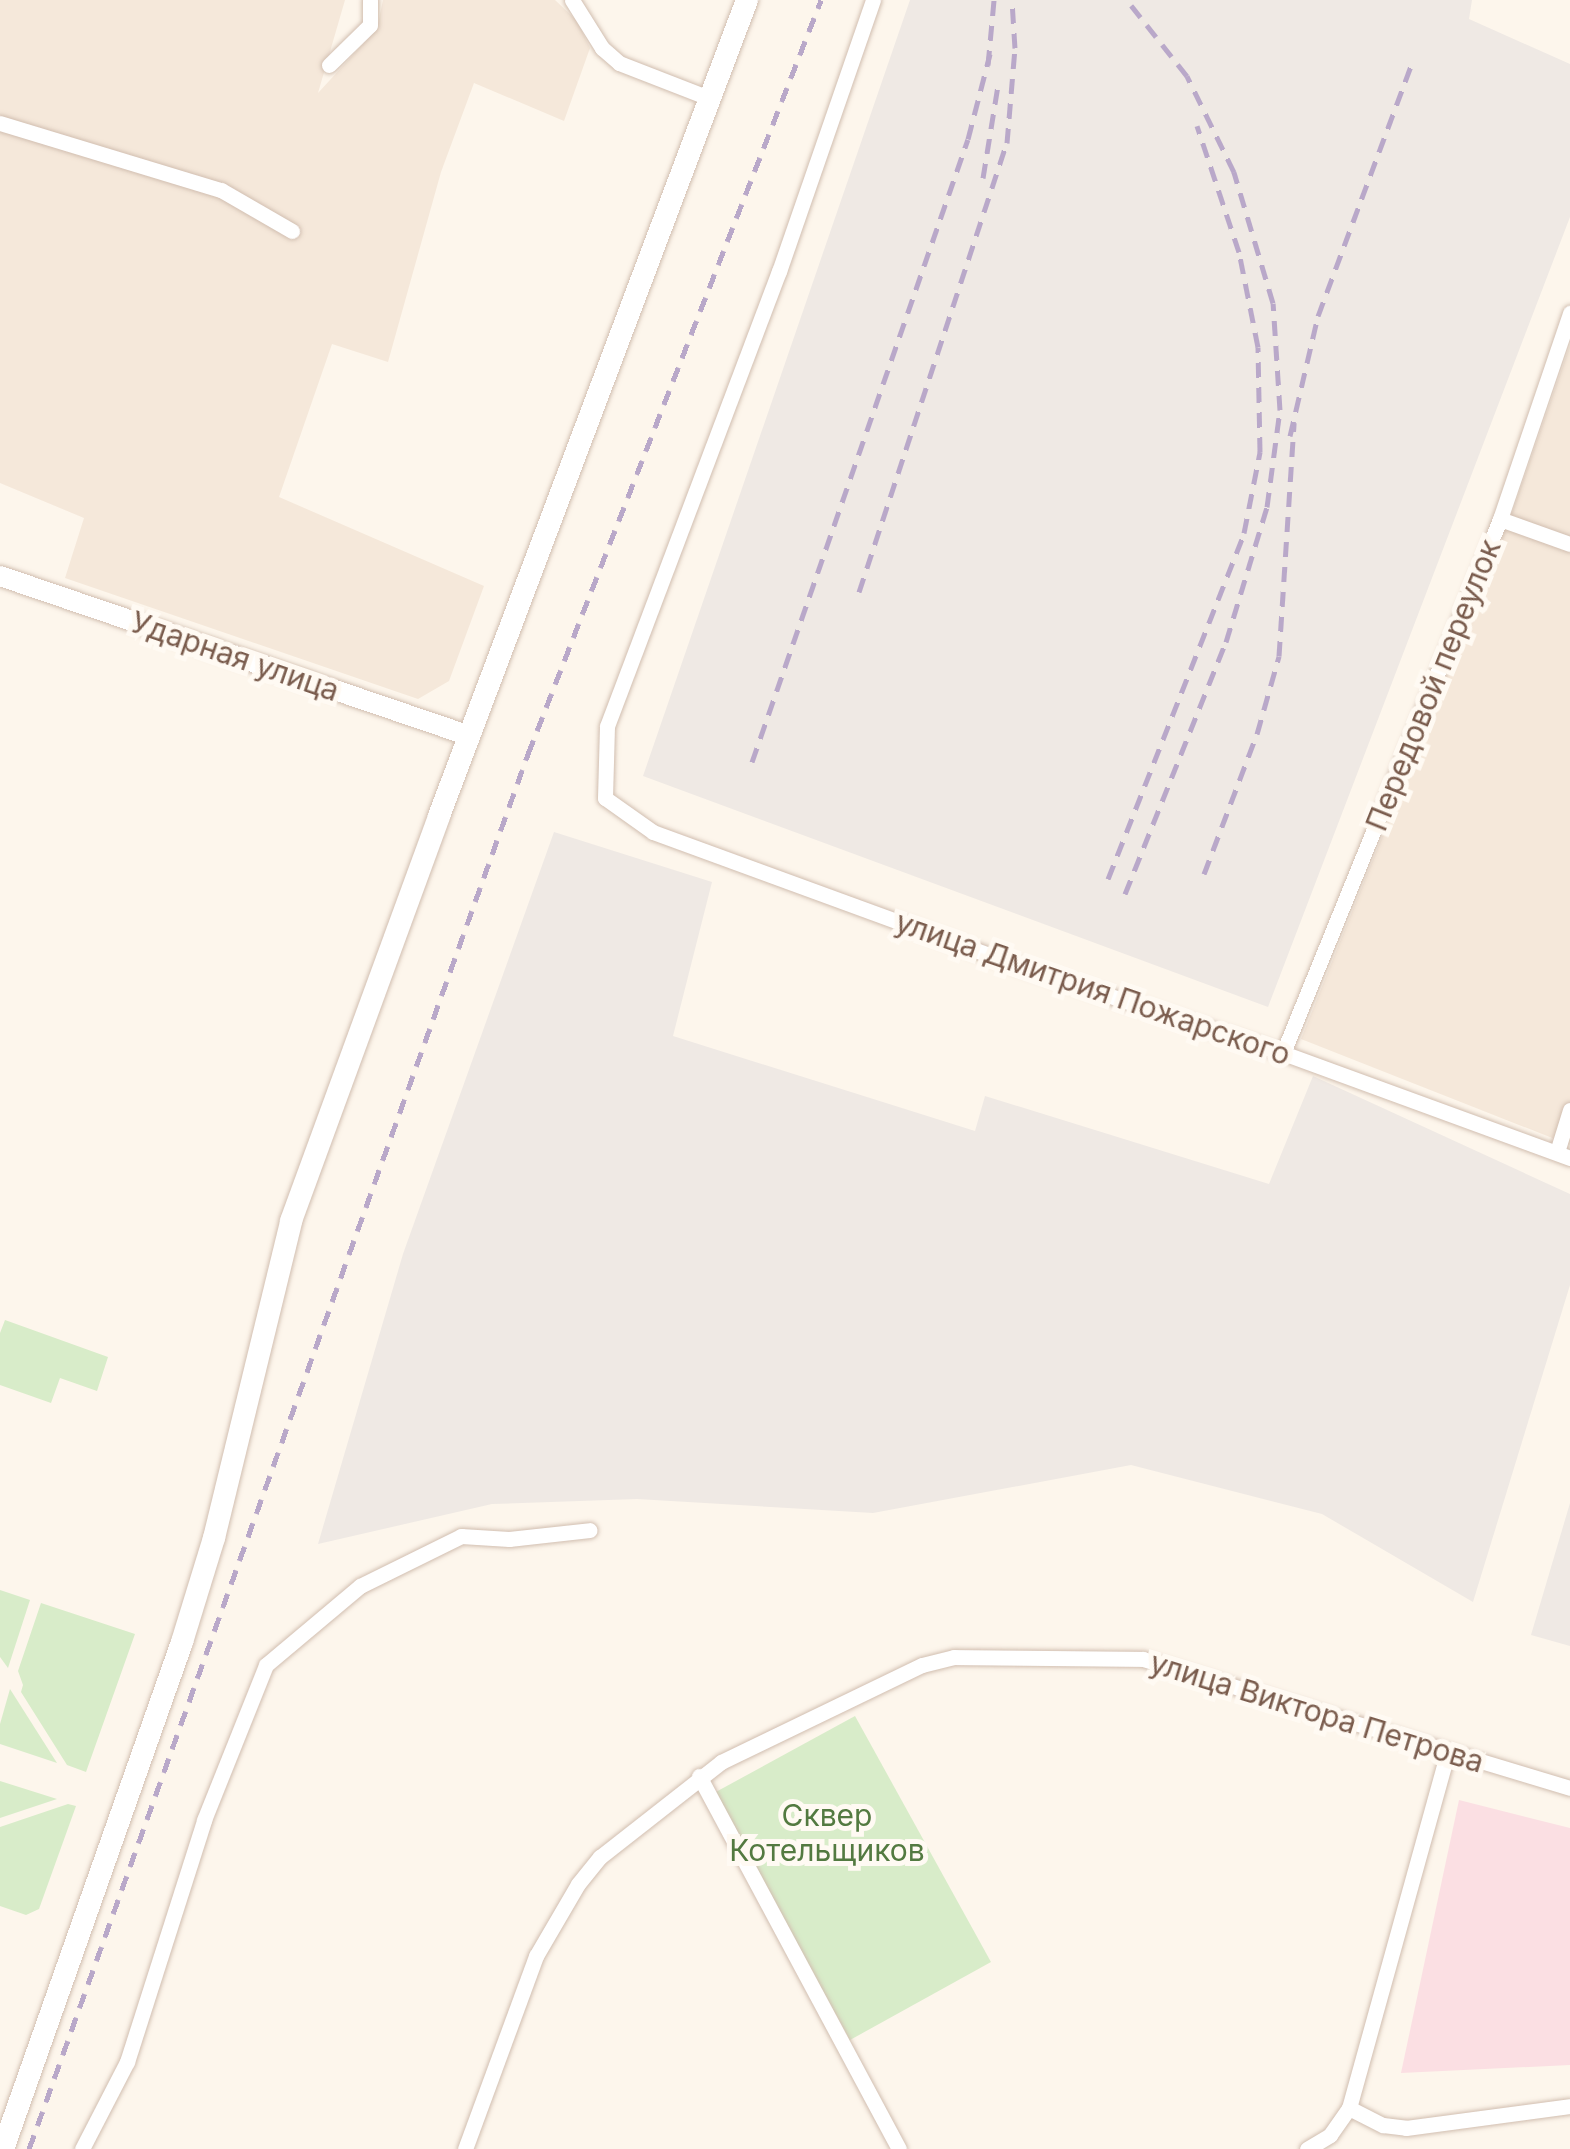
<!DOCTYPE html>
<html>
<head>
<meta charset="utf-8">
<style>
	body { margin:0 }
	#map { position:relative; width:1570px; height:2149px; overflow:hidden; background:#fdf6ec; font-family:Inter,sans-serif }
	div>[style] { position:absolute }
	.residential>* { inset:0; background:#f5e8da }
	.industrial>* { inset:0; background:#efe9e4 }
	.medical>* { inset:0; background:#fbdfe3 }
	.green>* { inset:0; background:#d8ecc9 }
	.roads { filter:drop-shadow(0 0 2px #d1beb0) drop-shadow(0 0 2px #d1beb0) }
	.minor>* { height:15px; margin:-7.5px; padding:0 7.5px; transform-origin:7.5px; border-radius:7.5px; background:#fff }
	.tertiary>* { height:20px; margin:-10px; padding:0 10px; transform-origin:10px; border-radius:10px; background:#fff }
	.secondary>* { height:22px; margin:-11px; padding:0 11px; transform-origin:11px; border-radius:11px; background:#fff }
	.rail>* { height:5px; margin-top:-2.5px; transform-origin:0; background:repeating-linear-gradient(90deg,#b9a8c9 0 15px,transparent 0 25px) }
	span { translate:-50% -50%; white-space:nowrap; text-align:center; line-height:1.15; -webkit-text-stroke:10px #fffaf3; paint-order:stroke }
	.street-label { font-size:30px; color:#7a5c4d }
	.park-label { font-size:30px; color:#537a41 }
</style>
</head>
<body>
<div id="map">
	<div class="residential">
		<i style="clip-path:polygon(0 0,345px 0,318px 93px,377px 29px,383px 0,555px 0,577px 21px,590px 48px,564px 121px,474px 83px,441px 172px,388px 362px,332px 344px,279px 497px,484px 586px,449px 681px,418px 699px,65px 578px,84px 518px,0 483px)"></i>
		<i style="clip-path:polygon(1570px 345px,1570px 1145px,1301px 1039px,1513px 510px)"></i>
	</div>
	<div class="industrial">
		<i style="clip-path:polygon(910px 0,1472px 0,1469px 19px,1570px 64px,1570px 217px,1268px 1007px,643px 776px)"></i>
		<i style="clip-path:polygon(554px 832px,712px 882px,673px 1036px,975px 1131px,985px 1096px,1269px 1184px,1313px 1076px,1570px 1194px,1570px 1285px,1473px 1602px,1322px 1514px,1131px 1465px,873px 1513px,637px 1499px,492px 1504px,318px 1544px,403px 1254px)"></i>
		<i style="clip-path:polygon(1570px 1503px,1570px 1646px,1531px 1635px)"></i>
	</div>
	<div class="medical">
		<i style="clip-path:polygon(1459px 1800px,1570px 1828px,1570px 2065px,1401px 2073px)"></i>
	</div>
	<div class="green">
		<i style="clip-path:polygon(5px 1320px,108px 1357px,97px 1391px,60px 1378px,51px 1403px,0 1385px,0 1333px)"></i>
		<i style="clip-path:polygon(0 1590px,30px 1600px,8px 1668px,0 1657px)"></i>
		<i style="clip-path:polygon(41px 1603px,135px 1634px,86px 1772px,67px 1765px,21px 1692px,23px 1685px,18px 1671px)"></i>
		<i style="clip-path:polygon(10px 1689px,57px 1763px,0 1744px,0 1724px)"></i>
		<i style="clip-path:polygon(855px 1716px,991px 1962px,850px 2040px,714px 1793px)"></i>
		<i style="clip-path:polygon(0 1781px,57px 1799px,0 1818px)"></i>
		<i style="clip-path:polygon(68px 1804px,76px 1806px,39px 1909px,26px 1915px,0 1906px,0 1827px)"></i>
	</div>
	<div class="roads">
		<div class="minor">
			<i style="left:572px;top:0;width:57px;rotate:58deg"></i>
			<i style="left:602px;top:48px;width:23px;rotate:41deg"></i>
			<i style="left:619px;top:63px;width:100px;rotate:21.2deg"></i>
			<i style="left:873px;top:0;width:287px;rotate:109.1deg"></i>
			<i style="left:779px;top:271px;width:486px;rotate:110.7deg"></i>
			<i style="left:607px;top:726px;width:72px;rotate:91.6deg"></i>
			<i style="left:605px;top:798px;width:59px;rotate:35.3deg"></i>
			<i style="left:653px;top:832px;width:390px;rotate:20.1deg"></i>
			<i style="left:1019px;top:966px;width:278px;rotate:18.2deg"></i>
			<i style="left:1283px;top:1053px;width:306px;rotate:20.1deg"></i>
			<i style="left:329px;top:65px;width:57px;rotate:-44.3deg"></i>
			<i style="left:370px;top:25px;width:25px;rotate:-90deg"></i>
			<i style="left:0;top:123px;width:231px;rotate:16.9deg"></i>
			<i style="left:221px;top:190px;width:82px;rotate:30deg"></i>
			<i style="left:1500px;top:519px;width:74px;rotate:19.7deg"></i>
			<i style="left:1283px;top:1053px;width:576px;rotate:-67.88deg"></i>
			<i style="left:1500px;top:519px;width:218px;rotate:-71.2deg"></i>
			<i style="left:1557px;top:1152px;width:44px;rotate:-72.8deg"></i>
			<i style="left:699px;top:1776px;width:423px;rotate:61.8deg"></i>
			<i style="left:1349px;top:2108px;width:38px;rotate:27deg"></i>
			<i style="left:1383px;top:2125px;width:23px;rotate:7deg"></i>
			<i style="left:1406px;top:2128px;width:165px;rotate:-7.6deg"></i>
			<i style="left:82px;top:2149px;width:98px;rotate:-62.7deg"></i>
			<i style="left:127px;top:2062px;width:254px;rotate:-72.3deg"></i>
			<i style="left:204px;top:1820px;width:167px;rotate:-68.2deg"></i>
			<i style="left:266px;top:1665px;width:123px;rotate:-40deg"></i>
			<i style="left:360px;top:1586px;width:113px;rotate:-26.3deg"></i>
			<i style="left:461px;top:1536px;width:48px;rotate:3.6deg"></i>
			<i style="left:509px;top:1539px;width:81px;rotate:-6.3deg"></i>
			<i style="left:465px;top:2149px;width:206px;rotate:-69.8deg"></i>
			<i style="left:536px;top:1956px;width:83px;rotate:-59.7deg"></i>
			<i style="left:578px;top:1884px;width:35px;rotate:-51deg"></i>
			<i style="left:600px;top:1857px;width:154px;rotate:-38.1deg"></i>
			<i style="left:721px;top:1762px;width:223px;rotate:-25.8deg"></i>
			<i style="left:922px;top:1665px;width:33px;rotate:-14deg"></i>
			<i style="left:954px;top:1657px;width:189px;rotate:0.6deg"></i>
			<i style="left:1143px;top:1659px;width:446px;rotate:16.8deg"></i>
			<i style="left:1307px;top:2149px;width:27px;rotate:-31deg"></i>
			<i style="left:1330px;top:2135px;width:33px;rotate:-55deg"></i>
			<i style="left:1349px;top:2108px;width:370px;rotate:-74.5deg"></i>
		</div>
		<div class="tertiary">
			<i style="left:0;top:576px;width:496px;rotate:18.8deg"></i>
		</div>
		<div class="secondary">
			<i style="left:3px;top:2149px;width:538px;rotate:-70.55deg"></i>
			<i style="left:182px;top:1642px;width:109px;rotate:-72.9deg"></i>
			<i style="left:214px;top:1538px;width:326px;rotate:-76.3deg"></i>
			<i style="left:291px;top:1221px;width:431px;rotate:-69.9deg"></i>
			<i style="left:439px;top:816px;width:872px;rotate:-69.32deg"></i>
		</div>
	</div>
	<div class="rail">
		<i style="left:988px;top:65px;width:65px;rotate:-84.7deg"></i>
		<i style="left:983px;top:178px;width:94px;rotate:-80.8deg"></i>
		<i style="left:1290px;top:436px;width:123px;rotate:-76.9deg"></i>
		<i style="left:1318px;top:316px;width:267px;rotate:-69.6deg"></i>
		<i style="left:859px;top:592px;width:473px;rotate:-71.8deg"></i>
		<i style="left:1007px;top:143px;width:95px;rotate:-85.2deg"></i>
		<i style="left:1015px;top:48px;width:48px;rotate:-93.6deg"></i>
		<i style="left:752px;top:762px;width:659px;rotate:-70.88deg"></i>
		<i style="left:968px;top:139px;width:88px;rotate:-75.5deg"></i>
		<i style="left:1204px;top:874px;width:150px;rotate:-69.3deg"></i>
		<i style="left:1257px;top:734px;width:81px;rotate:-74.2deg"></i>
		<i style="left:1279px;top:656px;width:234px;rotate:-86.3deg"></i>
		<i style="left:1108px;top:879px;width:372px;rotate:-68.5deg"></i>
		<i style="left:1244px;top:533px;width:83px;rotate:-78.8deg"></i>
		<i style="left:1260px;top:452px;width:105px;rotate:-91.1deg"></i>
		<i style="left:1258px;top:347px;width:97px;rotate:-101.3deg"></i>
		<i style="left:1239px;top:252px;width:133px;rotate:-108.4deg"></i>
		<i style="left:1125px;top:894px;width:271px;rotate:-68.2deg"></i>
		<i style="left:1226px;top:642px;width:141px;rotate:-73.1deg"></i>
		<i style="left:1267px;top:507px;width:98px;rotate:-82.4deg"></i>
		<i style="left:1280px;top:410px;width:107px;rotate:-93.7deg"></i>
		<i style="left:1273px;top:303px;width:137px;rotate:-106.6deg"></i>
		<i style="left:1234px;top:172px;width:107px;rotate:-116.1deg"></i>
		<i style="left:1187px;top:76px;width:97px;rotate:-128.3deg"></i>
		<i style="left:29px;top:2149px;width:1482px;rotate:-70.32deg"></i>
		<i style="left:528px;top:754px;width:809px;rotate:-68.76deg"></i>
	</div>
	<div class="street-label">
		<span style="left:235px;top:656px;rotate:19deg">Ударная улица</span>
		<span style="left:1433px;top:685px;rotate:-68deg">Передовой переулок</span>
		<span style="left:1093px;top:988px;rotate:19deg">улица Дмитрия Пожарского</span>
		<span style="left:1317px;top:1712px;rotate:17deg">улица Виктора Петрова</span>
	</div>
	<div class="park-label">
		<span style="left:827px;top:1832px">Сквер<br>Котельщиков</span>
	</div>
</div>
</body>
</html>
